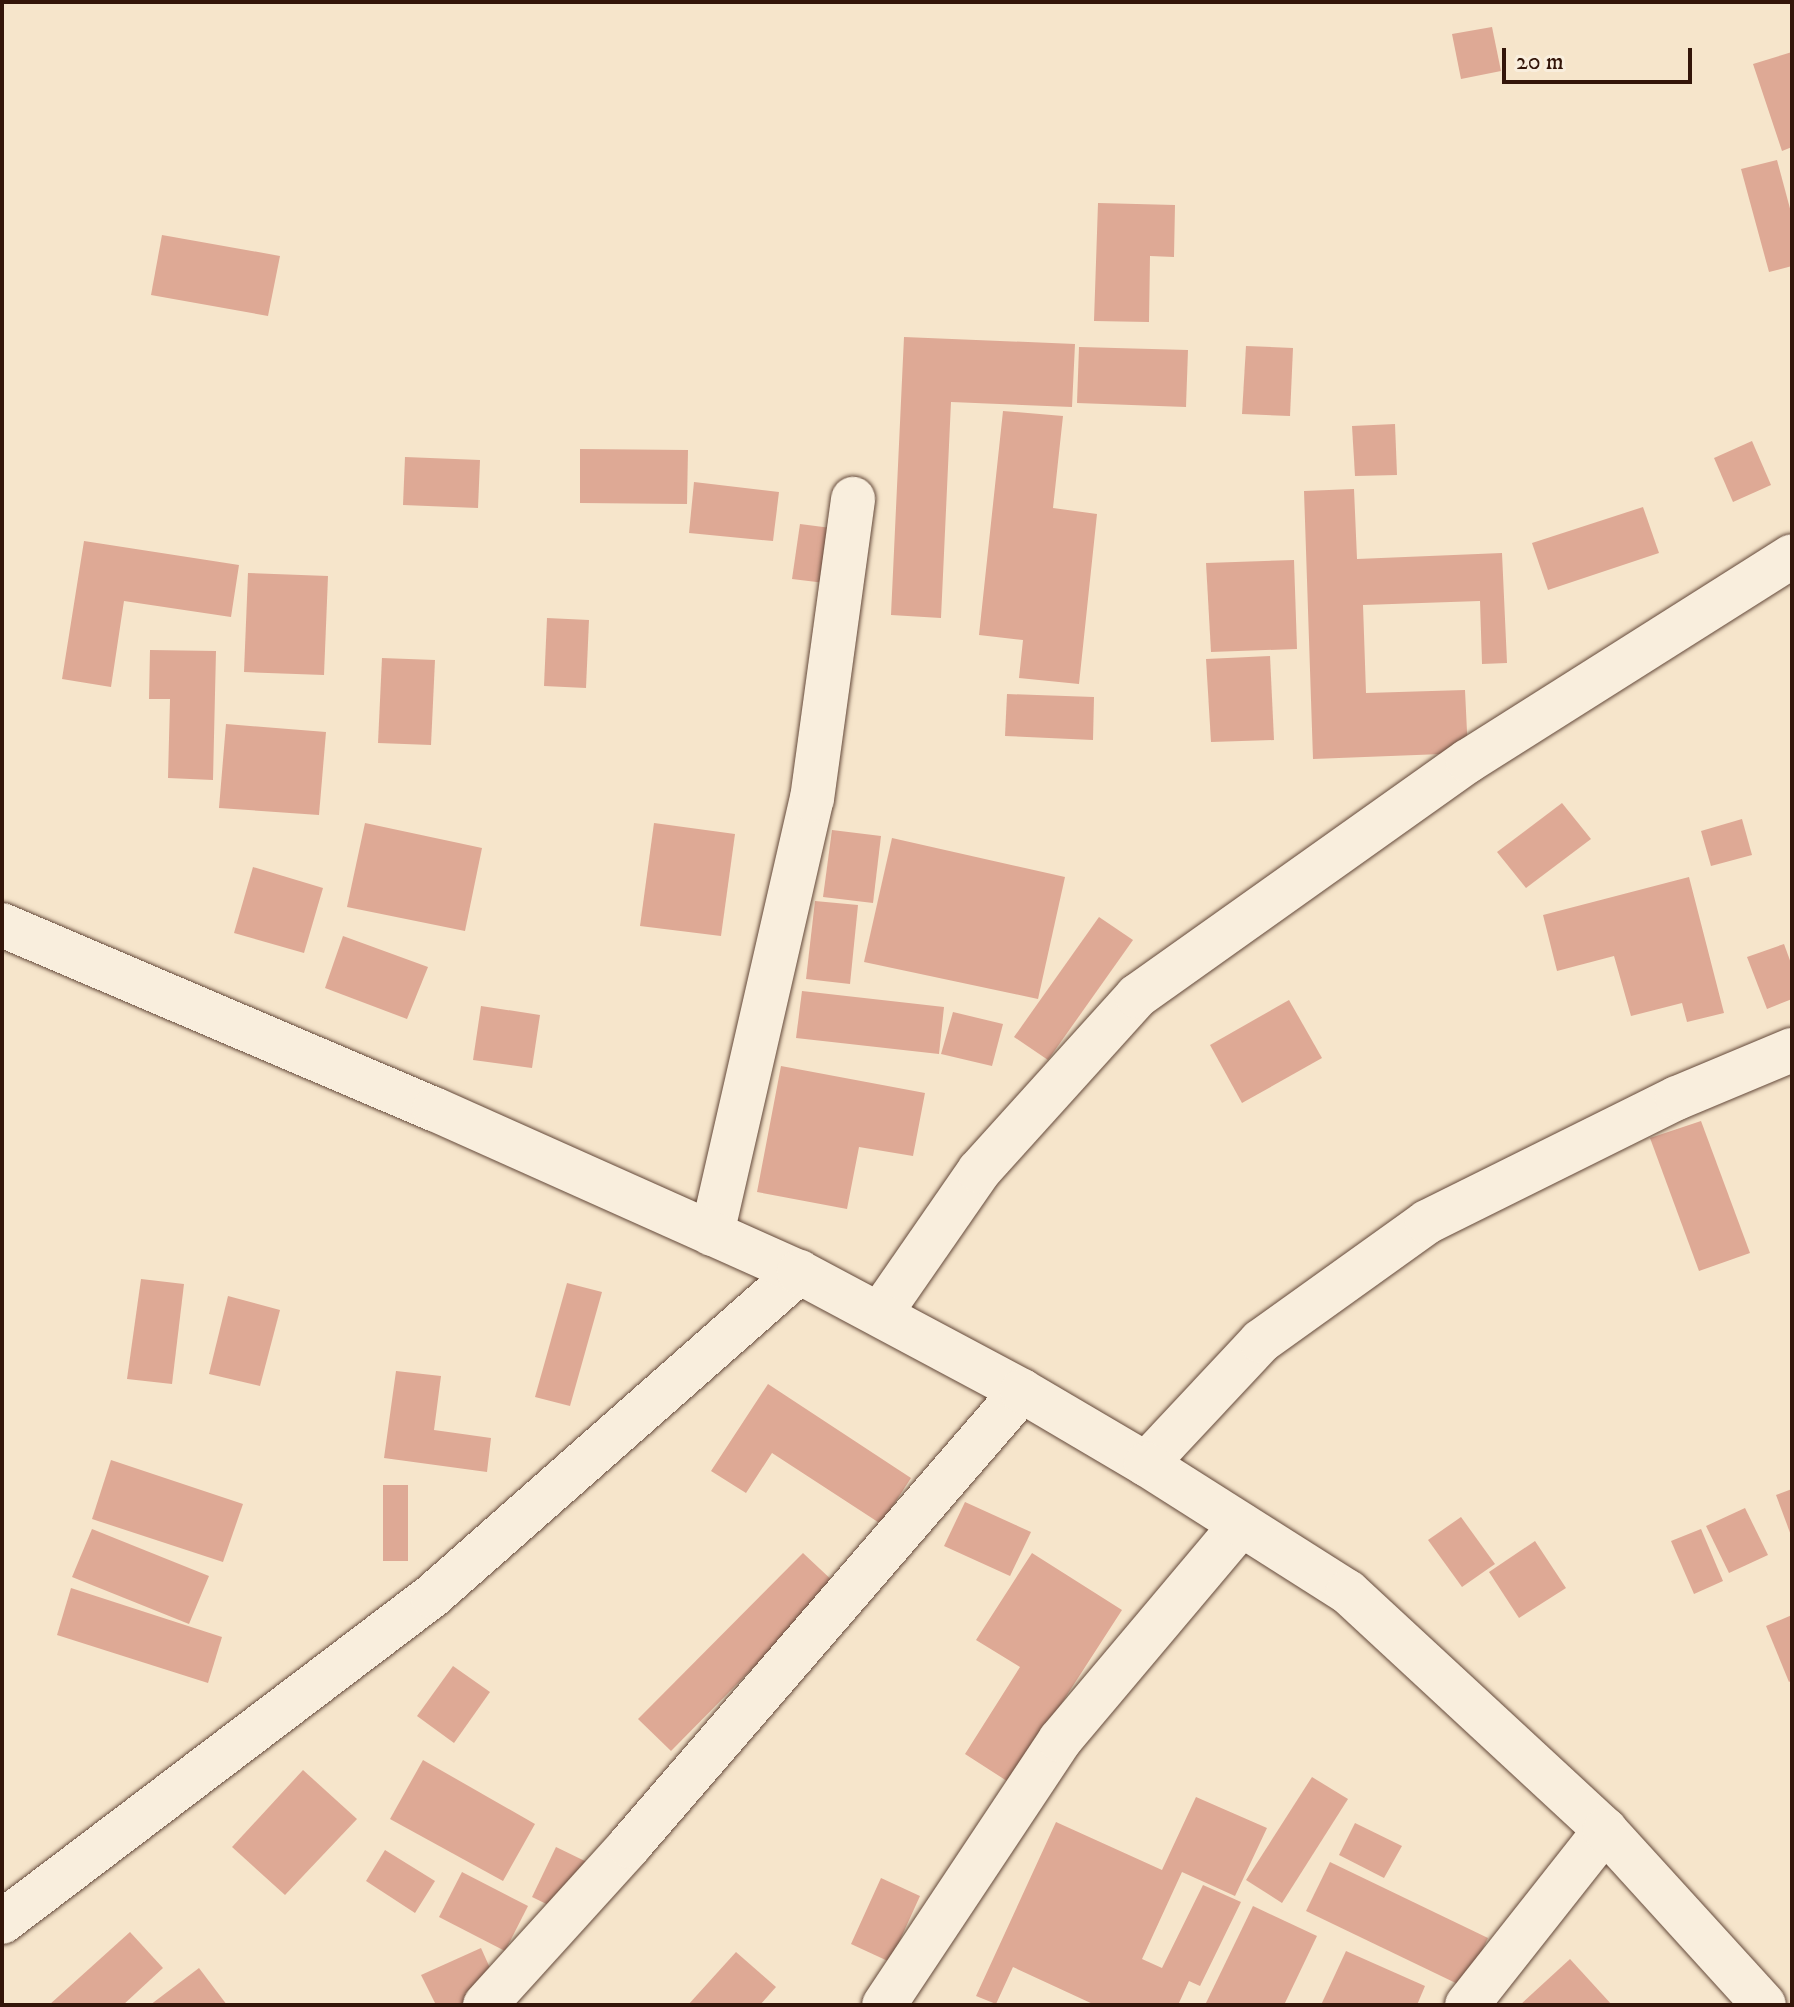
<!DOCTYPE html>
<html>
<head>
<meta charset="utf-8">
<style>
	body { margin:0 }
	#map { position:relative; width:1794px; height:2007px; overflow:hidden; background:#f6e5cb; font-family:"IM FELL DW Pica",serif }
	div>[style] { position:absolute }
	.building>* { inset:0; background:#dea995 }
	.roads { filter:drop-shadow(0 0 2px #64493a) drop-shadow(0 0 2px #64493a) }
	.minor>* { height:44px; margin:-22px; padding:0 22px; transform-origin:22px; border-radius:22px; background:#f9eedd }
	.secondary>* { height:44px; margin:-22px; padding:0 22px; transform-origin:22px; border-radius:22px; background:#f9eedd }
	span { translate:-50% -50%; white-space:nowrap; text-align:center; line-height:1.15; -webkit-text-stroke:7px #f9eedd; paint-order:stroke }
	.frame { position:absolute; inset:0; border:4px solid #331509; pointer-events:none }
	.scale { position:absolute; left:1502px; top:48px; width:190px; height:36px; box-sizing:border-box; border:4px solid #331509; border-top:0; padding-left:10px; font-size:24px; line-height:28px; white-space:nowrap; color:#331509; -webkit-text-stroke:6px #f9eedd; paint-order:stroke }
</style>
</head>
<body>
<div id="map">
	<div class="building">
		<i style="clip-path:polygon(1492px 27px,1501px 71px,1461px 79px,1452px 34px)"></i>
		<i style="clip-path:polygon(1792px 52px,1792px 147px,1782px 151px,1753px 64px)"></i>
		<i style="clip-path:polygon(1777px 160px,1792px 216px,1792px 266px,1769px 272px,1741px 169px)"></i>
		<i style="clip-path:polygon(1098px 203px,1175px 205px,1174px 257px,1150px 256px,1149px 322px,1094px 321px)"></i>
		<i style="clip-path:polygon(162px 235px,280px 256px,268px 316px,151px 295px)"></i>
		<i style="clip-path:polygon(904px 337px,1075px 344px,1072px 407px,951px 402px,941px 618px,891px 615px)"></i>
		<i style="clip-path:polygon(1246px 346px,1293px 348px,1290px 416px,1242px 414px)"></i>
		<i style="clip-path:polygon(1079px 347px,1188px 350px,1186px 407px,1077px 403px)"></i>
		<i style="clip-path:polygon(1003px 411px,1063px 416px,1053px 508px,1097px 514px,1079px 684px,1019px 678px,1023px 640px,979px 635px)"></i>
		<i style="clip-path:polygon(1395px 424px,1397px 475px,1355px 476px,1352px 426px)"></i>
		<i style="clip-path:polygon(1752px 441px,1771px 485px,1733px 502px,1714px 458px)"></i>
		<i style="clip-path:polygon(580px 449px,688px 450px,687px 504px,580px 503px)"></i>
		<i style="clip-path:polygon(405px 457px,480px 460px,478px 508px,403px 505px)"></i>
		<i style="clip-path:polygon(694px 482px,779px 492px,773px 541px,689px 533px)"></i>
		<i style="clip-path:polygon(1354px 489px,1357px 559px,1502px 553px,1507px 663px,1482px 664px,1480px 601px,1363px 605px,1366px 693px,1465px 690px,1468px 753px,1313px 759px,1304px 491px)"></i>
		<i style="clip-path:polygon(1643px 507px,1659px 553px,1548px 590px,1532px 543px)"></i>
		<i style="clip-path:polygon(800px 524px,831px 528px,825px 583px,792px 579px)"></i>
		<i style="clip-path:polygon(84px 541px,239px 565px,231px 617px,124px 601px,111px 687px,62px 679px)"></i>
		<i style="clip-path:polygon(1294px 560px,1297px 649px,1211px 652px,1206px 563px)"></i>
		<i style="clip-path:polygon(248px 573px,328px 576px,324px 675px,244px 672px)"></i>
		<i style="clip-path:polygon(547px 618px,589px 620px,586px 688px,544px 686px)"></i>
		<i style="clip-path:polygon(150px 650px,216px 651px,213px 780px,168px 778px,170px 699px,149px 699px)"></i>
		<i style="clip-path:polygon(1270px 656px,1274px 740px,1211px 742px,1206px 659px)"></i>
		<i style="clip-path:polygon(382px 658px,435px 660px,431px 745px,378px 743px)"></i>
		<i style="clip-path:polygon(1007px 694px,1094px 697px,1093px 740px,1005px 736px)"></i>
		<i style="clip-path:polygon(226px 724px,326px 732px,319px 815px,219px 808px)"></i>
		<i style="clip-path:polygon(1562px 803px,1591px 839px,1526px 888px,1497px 852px)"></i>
		<i style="clip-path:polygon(1742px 819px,1752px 855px,1711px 866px,1701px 831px)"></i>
		<i style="clip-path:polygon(365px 823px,482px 848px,465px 931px,347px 907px)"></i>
		<i style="clip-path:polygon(654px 823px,735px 834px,721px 936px,640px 926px)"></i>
		<i style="clip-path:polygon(832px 830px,881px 836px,873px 903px,823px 897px)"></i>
		<i style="clip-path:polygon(892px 838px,1065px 877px,1038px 999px,864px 962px)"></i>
		<i style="clip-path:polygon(253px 867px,323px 888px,304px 953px,234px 933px)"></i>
		<i style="clip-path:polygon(1689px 877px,1724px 1013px,1687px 1022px,1682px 1003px,1631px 1016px,1614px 956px,1557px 971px,1543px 915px)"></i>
		<i style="clip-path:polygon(815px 901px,858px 905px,850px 984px,806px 979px)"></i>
		<i style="clip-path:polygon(1099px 917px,1133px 940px,1048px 1060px,1014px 1037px)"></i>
		<i style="clip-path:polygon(343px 936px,428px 967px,407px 1019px,325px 988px)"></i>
		<i style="clip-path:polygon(1784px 944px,1792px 966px,1792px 999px,1767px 1009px,1747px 957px)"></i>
		<i style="clip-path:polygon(802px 991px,944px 1007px,939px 1054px,796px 1038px)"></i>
		<i style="clip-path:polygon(1289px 1000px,1322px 1058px,1242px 1103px,1210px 1045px)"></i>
		<i style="clip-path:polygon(481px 1006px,540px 1015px,532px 1068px,473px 1060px)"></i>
		<i style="clip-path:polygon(953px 1012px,1003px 1024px,992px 1066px,941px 1054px)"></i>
		<i style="clip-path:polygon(781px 1066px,925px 1093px,913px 1156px,859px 1147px,847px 1209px,757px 1192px)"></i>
		<i style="clip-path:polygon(1701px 1121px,1750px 1253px,1699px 1271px,1650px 1138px)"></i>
		<i style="clip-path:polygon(141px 1279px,184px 1284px,172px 1384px,127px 1379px)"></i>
		<i style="clip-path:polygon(567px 1283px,602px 1292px,570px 1406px,535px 1397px)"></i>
		<i style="clip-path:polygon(228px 1296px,280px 1310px,260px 1386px,209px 1374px)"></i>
		<i style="clip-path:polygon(396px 1371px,441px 1376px,434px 1430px,491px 1438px,487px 1472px,384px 1458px)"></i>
		<i style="clip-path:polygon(768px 1384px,911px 1478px,881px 1524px,772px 1453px,746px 1493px,711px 1471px)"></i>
		<i style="clip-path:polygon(111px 1460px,243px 1504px,223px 1562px,92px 1519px)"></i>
		<i style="clip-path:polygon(383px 1485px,408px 1485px,408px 1561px,383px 1561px)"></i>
		<i style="clip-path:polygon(1792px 1489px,1792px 1538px,1776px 1495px)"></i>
		<i style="clip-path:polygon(965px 1502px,1031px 1532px,1010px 1576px,944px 1546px)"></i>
		<i style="clip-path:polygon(1745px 1508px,1768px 1555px,1729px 1573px,1706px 1526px)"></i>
		<i style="clip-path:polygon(1461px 1517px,1495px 1564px,1462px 1587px,1428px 1540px)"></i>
		<i style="clip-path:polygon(92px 1529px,209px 1576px,189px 1624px,72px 1577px)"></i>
		<i style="clip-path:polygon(1701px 1529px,1723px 1581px,1694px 1594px,1671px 1541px)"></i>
		<i style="clip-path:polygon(1535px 1541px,1566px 1588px,1519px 1618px,1489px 1572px)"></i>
		<i style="clip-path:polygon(803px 1553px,836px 1584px,671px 1751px,638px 1719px)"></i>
		<i style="clip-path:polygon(1032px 1553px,1122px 1610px,1010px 1783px,965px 1754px,1020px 1667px,976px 1640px)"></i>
		<i style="clip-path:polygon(71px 1588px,222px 1637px,208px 1683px,57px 1635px)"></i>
		<i style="clip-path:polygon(1792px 1615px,1792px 1680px,1789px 1682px,1766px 1626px)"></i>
		<i style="clip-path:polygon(453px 1666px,490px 1692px,454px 1743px,417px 1716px)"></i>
		<i style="clip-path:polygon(423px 1760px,535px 1824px,503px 1881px,390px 1819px)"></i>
		<i style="clip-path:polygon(303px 1770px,357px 1819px,285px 1895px,232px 1847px)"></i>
		<i style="clip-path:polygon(1312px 1777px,1348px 1799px,1282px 1903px,1246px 1880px)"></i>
		<i style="clip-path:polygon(1196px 1797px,1267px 1828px,1235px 1896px,1182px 1872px,1142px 1959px,1162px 1968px,1203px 1885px,1241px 1902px,1200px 1986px,1189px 1981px,1178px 2005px,1095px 2005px,1013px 1967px,996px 2004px,976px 1996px,1056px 1822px,1162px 1870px)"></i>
		<i style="clip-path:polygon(1355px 1823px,1402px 1846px,1384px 1878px,1339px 1855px)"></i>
		<i style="clip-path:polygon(556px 1847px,589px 1863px,565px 1913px,532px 1897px)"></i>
		<i style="clip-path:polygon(385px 1850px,435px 1881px,415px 1913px,366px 1881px)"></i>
		<i style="clip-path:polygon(1330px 1862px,1488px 1938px,1464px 1987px,1306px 1911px)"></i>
		<i style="clip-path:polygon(462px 1872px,528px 1906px,505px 1951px,439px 1917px)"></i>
		<i style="clip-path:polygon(881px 1878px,920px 1896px,890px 1962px,851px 1944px)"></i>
		<i style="clip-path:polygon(1253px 1906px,1317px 1936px,1284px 2005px,1205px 2005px)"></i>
		<i style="clip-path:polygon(130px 1932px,163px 1968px,123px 2005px,49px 2005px)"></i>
		<i style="clip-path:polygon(481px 1948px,499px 1988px,461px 2005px,436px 2005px,421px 1975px)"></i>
		<i style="clip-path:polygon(1346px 1951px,1425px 1986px,1417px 2005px,1321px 2005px)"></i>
		<i style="clip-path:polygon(736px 1952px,776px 1987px,760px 2005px,688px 2005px)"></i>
		<i style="clip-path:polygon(1570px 1959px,1612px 2005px,1520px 2005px)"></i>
		<i style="clip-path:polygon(199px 1968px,227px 2005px,150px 2005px)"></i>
	</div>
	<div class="roads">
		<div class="minor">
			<i style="left:712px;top:1234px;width:446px;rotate:-77.1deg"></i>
			<i style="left:812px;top:799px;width:303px;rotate:-82.2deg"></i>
			<i style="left:880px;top:1314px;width:174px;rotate:-55.3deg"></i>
			<i style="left:979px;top:1171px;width:236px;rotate:-47.9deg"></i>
			<i style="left:1137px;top:996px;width:406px;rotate:-35.4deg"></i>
			<i style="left:1468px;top:761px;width:383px;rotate:-32.3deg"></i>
			<i style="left:1146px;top:1464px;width:168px;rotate:-46.9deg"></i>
			<i style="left:1261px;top:1341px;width:204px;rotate:-35.6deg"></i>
			<i style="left:1427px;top:1222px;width:279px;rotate:-26.4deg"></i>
			<i style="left:1677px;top:1098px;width:125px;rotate:-22.7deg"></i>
			<i style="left:2px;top:1922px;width:540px;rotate:-37.17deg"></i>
			<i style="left:432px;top:1596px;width:490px;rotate:-41.4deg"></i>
			<i style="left:485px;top:2005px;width:215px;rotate:-47.8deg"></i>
			<i style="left:629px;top:1846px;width:601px;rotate:-49.18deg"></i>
			<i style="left:884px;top:2005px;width:318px;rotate:-56.4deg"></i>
			<i style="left:1060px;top:1740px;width:281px;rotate:-49.9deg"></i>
			<i style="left:1467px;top:2005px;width:223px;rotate:-51.7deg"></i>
		</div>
		<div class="secondary">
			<i style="left:2px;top:925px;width:470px;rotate:23.1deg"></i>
			<i style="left:434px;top:1109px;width:400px;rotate:24.1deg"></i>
			<i style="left:799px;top:1272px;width:253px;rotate:28.1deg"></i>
			<i style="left:1022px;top:1391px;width:144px;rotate:30.5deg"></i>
			<i style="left:1146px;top:1464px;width:239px;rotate:32.4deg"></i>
			<i style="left:1348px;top:1592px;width:350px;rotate:42.8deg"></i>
			<i style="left:1605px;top:1830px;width:236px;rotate:47.7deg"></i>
		</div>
	</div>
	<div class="frame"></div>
	<div class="scale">20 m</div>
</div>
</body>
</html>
